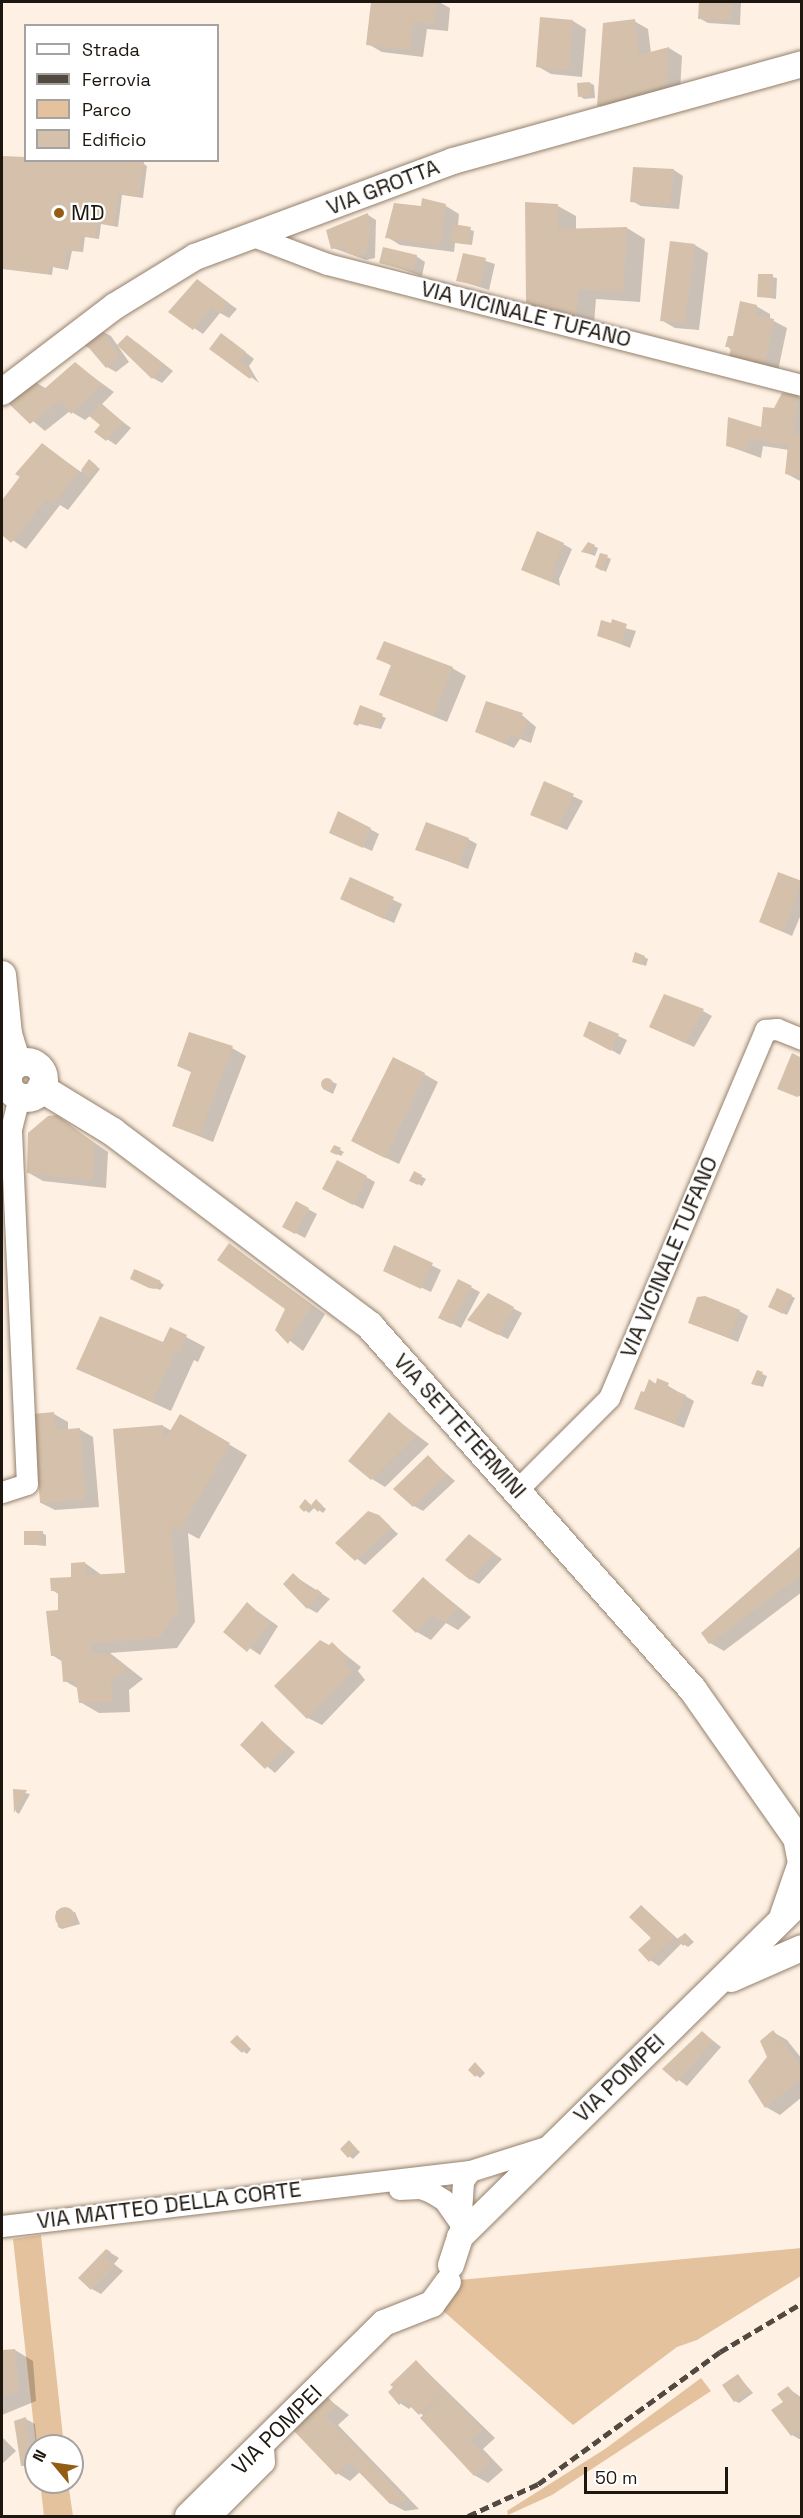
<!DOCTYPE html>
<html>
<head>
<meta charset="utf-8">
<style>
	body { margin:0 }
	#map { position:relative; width:803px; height:2518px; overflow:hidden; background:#fef1e4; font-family:"Space Grotesk",sans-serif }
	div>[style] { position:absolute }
	.green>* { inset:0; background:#e4c29e }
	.shadow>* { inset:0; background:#0003 }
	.building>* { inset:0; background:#d5c1ab }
	.round { border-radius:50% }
	.roads { filter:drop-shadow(0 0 2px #94806c) drop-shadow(0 0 2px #94806c) }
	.minor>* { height:21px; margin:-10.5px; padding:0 10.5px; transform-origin:10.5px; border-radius:10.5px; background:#fff }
	.tertiary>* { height:26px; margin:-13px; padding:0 13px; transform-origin:13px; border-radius:13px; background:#fff }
	.secondary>* { height:28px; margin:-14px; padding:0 14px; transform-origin:14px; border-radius:14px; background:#fff }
	.secondary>.ring { margin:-14px; padding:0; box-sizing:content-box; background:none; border:28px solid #fff; border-radius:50% }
	.rail>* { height:4.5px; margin-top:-2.25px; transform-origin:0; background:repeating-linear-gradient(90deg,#524940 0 9px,transparent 0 13.5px) }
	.dots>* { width:16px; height:16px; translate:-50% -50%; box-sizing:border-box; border:3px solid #fff; border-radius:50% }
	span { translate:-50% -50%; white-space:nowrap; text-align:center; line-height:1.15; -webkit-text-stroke:4.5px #fff; paint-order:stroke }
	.street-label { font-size:22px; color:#1e170f }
	.poi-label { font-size:22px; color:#1e170f }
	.left { translate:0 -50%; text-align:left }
	.frame { position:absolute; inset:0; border:3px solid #1e170f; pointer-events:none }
	.legend { position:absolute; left:24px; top:24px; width:195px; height:138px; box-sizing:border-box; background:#fff; border:2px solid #a5a29f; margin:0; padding:8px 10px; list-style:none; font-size:18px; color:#1e170f }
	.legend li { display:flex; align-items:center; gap:12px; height:30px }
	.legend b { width:30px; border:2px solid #a5a29f }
	.north { position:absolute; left:24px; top:2434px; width:60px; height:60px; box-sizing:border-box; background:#fff; border:2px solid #a5a29f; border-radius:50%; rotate:299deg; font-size:16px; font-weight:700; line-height:24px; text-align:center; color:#1e170f }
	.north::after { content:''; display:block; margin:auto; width:21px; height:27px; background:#935e14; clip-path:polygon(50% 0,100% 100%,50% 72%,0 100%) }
	.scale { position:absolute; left:584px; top:2467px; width:144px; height:27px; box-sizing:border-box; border:3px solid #1e170f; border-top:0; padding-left:8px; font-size:18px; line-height:21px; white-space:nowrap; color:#1e170f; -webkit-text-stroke:4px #fff; paint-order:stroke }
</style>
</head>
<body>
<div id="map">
	<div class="green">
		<i style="clip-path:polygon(41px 2235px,64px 2446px,36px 2446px,13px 2239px)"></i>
		<i style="clip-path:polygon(801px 2248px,801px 2276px,697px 2340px,677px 2347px,573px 2425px,441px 2309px,459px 2280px)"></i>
		<i style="clip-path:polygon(701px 2378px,711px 2391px,552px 2495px,508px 2515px,507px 2511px,605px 2449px)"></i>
		<i style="clip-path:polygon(40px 2482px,68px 2482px,73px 2516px,44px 2516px)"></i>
	</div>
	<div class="shadow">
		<i style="clip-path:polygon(373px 2px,439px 2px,450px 8px,448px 31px,427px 29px,423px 57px,382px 52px,368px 44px)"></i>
		<i style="clip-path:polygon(700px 2px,741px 2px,740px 25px,708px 23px,699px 18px)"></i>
		<i style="clip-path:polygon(573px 21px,586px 29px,582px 77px,551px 74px,537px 66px)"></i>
		<i style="clip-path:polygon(634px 21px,648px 29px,651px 53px,669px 48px,682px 56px,680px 93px,612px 113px,599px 106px,604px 24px)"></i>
		<i style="clip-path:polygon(590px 83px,594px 85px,595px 98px,584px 99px,580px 96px)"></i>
		<i style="clip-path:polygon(2px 157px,144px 164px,147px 166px,143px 198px,122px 195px,118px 227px,101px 224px,99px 239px,85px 237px,83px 252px,72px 251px,68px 270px,53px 267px,52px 275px,2px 269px)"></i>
		<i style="clip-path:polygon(674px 170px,683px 176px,679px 209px,641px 206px,632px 201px)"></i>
		<i style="clip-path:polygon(446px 206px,459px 214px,458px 226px,474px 231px,472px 245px,455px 243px,454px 252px,400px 245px,387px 237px,422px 208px)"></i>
		<i style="clip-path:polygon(558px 206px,576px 216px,576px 230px,627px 228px,645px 239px,640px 302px,596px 299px,594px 324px,546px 313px,527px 302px)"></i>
		<i style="clip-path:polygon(368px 215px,376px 220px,375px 258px,366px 260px,333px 248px)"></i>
		<i style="clip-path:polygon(695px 245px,708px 253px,699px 330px,675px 328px,661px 320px)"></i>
		<i style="clip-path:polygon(464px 254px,495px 264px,489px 290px,457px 280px)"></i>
		<i style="clip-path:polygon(416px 256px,425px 262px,422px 276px,381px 262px)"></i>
		<i style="clip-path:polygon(760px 275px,777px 278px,776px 299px,758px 296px)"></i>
		<i style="clip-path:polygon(198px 281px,237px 309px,229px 318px,220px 313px,203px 334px,170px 312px)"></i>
		<i style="clip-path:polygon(756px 306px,770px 314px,770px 319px,787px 328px,778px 371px,745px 364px,727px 346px)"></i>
		<i style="clip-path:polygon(102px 331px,111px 336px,129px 362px,116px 372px,107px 367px)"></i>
		<i style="clip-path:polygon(230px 340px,254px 359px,249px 366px,259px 383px,211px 348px)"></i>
		<i style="clip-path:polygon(136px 342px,173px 371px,162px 383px,153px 378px)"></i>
		<i style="clip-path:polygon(75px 364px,114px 392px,101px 405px,131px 428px,116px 445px,96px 432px,102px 425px,91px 415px,85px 420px,70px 411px,45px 431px,9px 401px,35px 382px,47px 389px)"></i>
		<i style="clip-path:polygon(798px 397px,802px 399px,802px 482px,787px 474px,789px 450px,763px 446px,761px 458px,728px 446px,763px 429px,775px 410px)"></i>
		<i style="clip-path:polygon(42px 445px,81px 472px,90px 461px,100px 469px,68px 510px,60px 505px,26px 549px,2px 533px,2px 502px)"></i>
		<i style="clip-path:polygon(563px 544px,572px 549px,559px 579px,560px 586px,530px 572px)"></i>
		<i style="clip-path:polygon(589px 544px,598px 548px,595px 556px,587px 553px)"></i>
		<i style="clip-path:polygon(607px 557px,611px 559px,606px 572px,597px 567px)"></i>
		<i style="clip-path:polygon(602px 622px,636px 631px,630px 648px,598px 635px)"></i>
		<i style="clip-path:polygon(378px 658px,452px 668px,466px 676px,447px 722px,381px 695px,392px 666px)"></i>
		<i style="clip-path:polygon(361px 707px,386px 718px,381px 729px,355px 723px)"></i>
		<i style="clip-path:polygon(522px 715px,536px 727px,531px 743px,520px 739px,514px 748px,477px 732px)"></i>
		<i style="clip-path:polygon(545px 783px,583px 801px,567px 830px,532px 815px)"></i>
		<i style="clip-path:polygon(370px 829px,379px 834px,372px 851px,331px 833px)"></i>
		<i style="clip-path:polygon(468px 839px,477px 844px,468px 869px,417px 849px)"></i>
		<i style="clip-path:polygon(779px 874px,802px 883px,802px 912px,792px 936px,761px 922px)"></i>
		<i style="clip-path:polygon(350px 879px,402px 904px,394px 923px,351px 904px)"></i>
		<i style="clip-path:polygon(644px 957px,648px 959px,646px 966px,638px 963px)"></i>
		<i style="clip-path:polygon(703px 1011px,712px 1016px,694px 1047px,651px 1027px)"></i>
		<i style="clip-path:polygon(590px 1023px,627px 1040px,620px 1055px,585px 1035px)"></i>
		<i style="clip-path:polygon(232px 1048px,246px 1056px,213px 1142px,174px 1126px,193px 1073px,179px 1065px)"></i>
		<i style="clip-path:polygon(424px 1074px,438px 1082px,399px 1164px,367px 1149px)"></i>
		<i style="clip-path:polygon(326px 1079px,337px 1084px,333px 1094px,323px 1089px)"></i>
		<i style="clip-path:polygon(57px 1117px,108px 1152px,106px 1188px,43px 1181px,29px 1173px)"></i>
		<i style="clip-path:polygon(334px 1147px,344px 1152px,341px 1156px,332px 1151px)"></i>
		<i style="clip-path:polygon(415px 1173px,426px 1179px,422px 1186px,411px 1180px)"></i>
		<i style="clip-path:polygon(366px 1177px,375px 1182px,363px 1209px,333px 1194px)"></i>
		<i style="clip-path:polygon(297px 1203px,317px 1214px,305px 1238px,284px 1227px)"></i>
		<i style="clip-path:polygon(230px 1245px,325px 1314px,303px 1351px,276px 1330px,287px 1309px)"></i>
		<i style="clip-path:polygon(395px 1247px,441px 1270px,431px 1292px,394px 1275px)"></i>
		<i style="clip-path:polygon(135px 1271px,160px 1282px,164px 1285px,160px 1290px,136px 1281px)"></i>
		<i style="clip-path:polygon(459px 1281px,480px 1292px,461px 1328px,449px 1322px)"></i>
		<i style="clip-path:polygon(778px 1290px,795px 1298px,787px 1315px,774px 1309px)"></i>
		<i style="clip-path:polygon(488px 1295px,522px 1313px,508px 1339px,478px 1325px)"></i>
		<i style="clip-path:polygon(739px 1311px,748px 1316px,738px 1342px,690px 1323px)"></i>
		<i style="clip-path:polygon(171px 1329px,205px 1347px,198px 1362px,194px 1360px,171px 1411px,78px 1369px,164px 1344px)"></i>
		<i style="clip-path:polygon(757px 1372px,767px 1376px,763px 1387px,757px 1385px)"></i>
		<i style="clip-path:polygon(658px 1380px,694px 1401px,684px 1428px,636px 1409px)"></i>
		<i style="clip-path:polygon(54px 1414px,68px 1422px,68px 1430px,79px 1429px,93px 1437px,99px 1507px,55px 1510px,41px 1503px)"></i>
		<i style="clip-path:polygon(389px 1414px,429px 1444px,385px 1487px,372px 1479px)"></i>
		<i style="clip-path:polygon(181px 1416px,247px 1455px,199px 1539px,188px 1533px,195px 1622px,177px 1648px,110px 1653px,143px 1679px,129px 1690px,130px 1712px,99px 1713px,80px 1702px,79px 1689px,65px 1681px,63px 1662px,52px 1655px,60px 1611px,60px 1595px,52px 1590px,73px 1579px,85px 1563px,103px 1576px,127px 1575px,163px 1426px,172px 1431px)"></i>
		<i style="clip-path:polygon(428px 1457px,455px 1481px,423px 1511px,414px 1506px)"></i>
		<i style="clip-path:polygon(306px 1501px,312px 1506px,316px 1501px,326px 1509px,323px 1513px,315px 1507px,309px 1513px,301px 1507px)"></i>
		<i style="clip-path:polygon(379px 1516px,398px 1534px,365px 1565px,337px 1543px)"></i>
		<i style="clip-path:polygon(42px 1533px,46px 1535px,46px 1546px,25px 1544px)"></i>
		<i style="clip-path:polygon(469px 1536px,502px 1559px,479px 1584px,470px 1579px)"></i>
		<i style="clip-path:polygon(802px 1547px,802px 1592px,724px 1651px,710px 1643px,703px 1633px)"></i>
		<i style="clip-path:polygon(293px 1575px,330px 1599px,317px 1613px,308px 1608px)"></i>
		<i style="clip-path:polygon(423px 1578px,471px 1617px,458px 1630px,446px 1623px,431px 1640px,417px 1632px)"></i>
		<i style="clip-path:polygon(247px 1604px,278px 1626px,260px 1655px,225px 1632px)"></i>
		<i style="clip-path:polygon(332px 1644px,361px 1667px,358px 1671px,365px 1680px,322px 1725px,308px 1718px)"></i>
		<i style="clip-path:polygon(262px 1723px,295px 1752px,275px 1773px,242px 1745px)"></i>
		<i style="clip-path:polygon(15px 1791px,30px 1794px,19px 1814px,16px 1812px)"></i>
		<i style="clip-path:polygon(642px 1907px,679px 1940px,685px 1934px,694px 1942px,688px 1947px,682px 1943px,659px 1966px,650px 1960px,653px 1938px)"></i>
		<i style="clip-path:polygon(56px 1911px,75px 1912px,80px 1924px,62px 1929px,58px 1927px)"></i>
		<i style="clip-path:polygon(702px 2032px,721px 2047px,687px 2086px,664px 2069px)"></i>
		<i style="clip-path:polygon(773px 2032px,787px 2040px,802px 2059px,802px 2097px,780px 2115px,766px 2107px,749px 2081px,769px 2057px)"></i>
		<i style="clip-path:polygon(241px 2039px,251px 2049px,247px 2054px,243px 2051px)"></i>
		<i style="clip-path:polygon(479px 2067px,485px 2073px,480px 2078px,470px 2070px)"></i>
		<i style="clip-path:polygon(349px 2142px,360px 2152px,353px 2159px,349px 2156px)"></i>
		<i style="clip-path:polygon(106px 2250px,119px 2258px,114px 2264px,123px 2271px,101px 2294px,92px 2289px)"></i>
		<i style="clip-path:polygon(15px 2350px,33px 2361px,36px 2401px,2px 2415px,2px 2351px)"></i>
		<i style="clip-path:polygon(417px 2362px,495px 2438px,483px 2449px,503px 2470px,488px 2483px,474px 2475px,424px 2416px,412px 2406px,409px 2409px,400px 2403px)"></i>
		<i style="clip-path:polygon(738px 2376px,753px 2393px,739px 2403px,735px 2401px)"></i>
		<i style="clip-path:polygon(788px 2388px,802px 2398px,801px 2440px,792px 2435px,785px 2403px)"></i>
		<i style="clip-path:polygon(326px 2397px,349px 2415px,338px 2425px,419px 2509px,405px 2511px,390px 2503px,361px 2471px,350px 2481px,337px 2473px,295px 2430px)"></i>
		<i style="clip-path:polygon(26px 2419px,35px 2424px,37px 2446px,36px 2469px,31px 2470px,22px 2465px)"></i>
		<i style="clip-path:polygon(2px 2437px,16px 2451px,2px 2464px)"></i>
	</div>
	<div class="building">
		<i style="clip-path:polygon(371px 2px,437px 2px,434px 24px,413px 22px,410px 50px,366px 45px)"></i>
		<i style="clip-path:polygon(699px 2px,732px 2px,731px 20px,698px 19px)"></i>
		<i style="clip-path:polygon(540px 17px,573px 20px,568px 70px,536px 67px)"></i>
		<i style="clip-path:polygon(635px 19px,639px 55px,669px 47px,667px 85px,597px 106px,603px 23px)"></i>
		<i style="clip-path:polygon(590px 82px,591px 96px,578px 97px,577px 83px)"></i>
		<i style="clip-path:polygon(2px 156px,26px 157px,26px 160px,144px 162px,139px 196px,118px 194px,114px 225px,97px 223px,95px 238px,81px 236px,79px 251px,68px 249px,64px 269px,49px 266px,48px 274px,2px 268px)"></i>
		<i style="clip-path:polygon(633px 167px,674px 169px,670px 205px,630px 202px)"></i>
		<i style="clip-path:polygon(422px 198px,446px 204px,440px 245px,385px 238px,394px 203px,421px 206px)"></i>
		<i style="clip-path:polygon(525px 202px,558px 204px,558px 229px,627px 227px,623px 292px,578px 289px,576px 315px,526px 303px)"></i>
		<i style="clip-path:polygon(368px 213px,370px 228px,366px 253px,356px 256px,347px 253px,346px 247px,331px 249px,326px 230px)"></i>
		<i style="clip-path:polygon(453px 224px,471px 227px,468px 244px,451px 242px)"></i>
		<i style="clip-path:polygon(670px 241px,695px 244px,685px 323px,660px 321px)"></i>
		<i style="clip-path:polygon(383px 247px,417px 255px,413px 272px,379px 263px)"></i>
		<i style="clip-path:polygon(463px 253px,486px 258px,480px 286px,456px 281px)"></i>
		<i style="clip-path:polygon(758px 274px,773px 274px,772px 298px,757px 297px)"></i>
		<i style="clip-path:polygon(197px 279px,229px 303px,219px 314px,211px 308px,193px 330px,168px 312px)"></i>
		<i style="clip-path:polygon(740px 301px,757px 305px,756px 315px,774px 319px,765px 364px,729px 357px,731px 347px,725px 347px,728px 336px,733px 336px)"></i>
		<i style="clip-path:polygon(101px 329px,120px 356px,106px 368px,89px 348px,79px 343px)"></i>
		<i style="clip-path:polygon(221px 333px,246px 352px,240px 360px,253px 374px,250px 379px,209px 349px)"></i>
		<i style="clip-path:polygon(127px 335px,165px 365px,152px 379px,117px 345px)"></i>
		<i style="clip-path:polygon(75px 362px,102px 384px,71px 414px,59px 401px,30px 424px,6px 401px,35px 381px,43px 390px)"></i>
		<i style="clip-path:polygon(782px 393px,799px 395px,793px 434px,802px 436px,802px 476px,785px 474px,788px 445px,750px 439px,747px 451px,726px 446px,728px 417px,761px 427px,763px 407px,774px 408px)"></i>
		<i style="clip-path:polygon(101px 403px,123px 422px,106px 441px,94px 432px,100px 425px,89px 416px)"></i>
		<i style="clip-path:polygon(42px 443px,79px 471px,54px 503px,47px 498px,11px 543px,2px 535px,2px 500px,20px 477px,15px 474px)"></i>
		<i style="clip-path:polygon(89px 459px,97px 466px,89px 477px,81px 470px)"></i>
		<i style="clip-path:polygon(537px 531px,564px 543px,551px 573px,554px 574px,551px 582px,521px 570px)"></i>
		<i style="clip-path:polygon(588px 542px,595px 545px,590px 554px,581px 552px)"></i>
		<i style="clip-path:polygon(600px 553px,608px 555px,602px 571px,595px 567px)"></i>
		<i style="clip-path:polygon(612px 619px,627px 624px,621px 644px,597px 636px,601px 620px,611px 623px)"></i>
		<i style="clip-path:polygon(384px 641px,453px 667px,433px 716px,379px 695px,391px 665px,376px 659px)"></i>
		<i style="clip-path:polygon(486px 701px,523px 713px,521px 717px,528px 721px,521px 739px,511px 735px,505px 744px,475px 732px)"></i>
		<i style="clip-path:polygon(360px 705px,383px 714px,377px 728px,360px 721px,358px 726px,353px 724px)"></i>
		<i style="clip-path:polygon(544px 781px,574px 794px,558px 826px,530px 815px)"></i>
		<i style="clip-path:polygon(338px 811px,371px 828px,363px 848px,329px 833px)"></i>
		<i style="clip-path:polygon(426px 822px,469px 838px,459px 865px,415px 850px)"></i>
		<i style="clip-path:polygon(778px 872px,802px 881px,783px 932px,759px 922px)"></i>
		<i style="clip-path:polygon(350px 877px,394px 897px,384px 919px,340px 899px)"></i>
		<i style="clip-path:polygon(635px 952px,645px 956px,642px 965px,632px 962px)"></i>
		<i style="clip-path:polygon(664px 994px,704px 1009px,685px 1043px,649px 1027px)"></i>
		<i style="clip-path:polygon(589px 1021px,619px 1034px,611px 1051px,583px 1036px)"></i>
		<i style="clip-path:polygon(189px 1032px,233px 1046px,199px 1136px,172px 1126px,191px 1072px,177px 1066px)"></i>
		<i style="clip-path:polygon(792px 1053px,802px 1058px,802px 1095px,797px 1097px,777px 1089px)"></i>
		<i style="clip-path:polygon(393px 1057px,425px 1073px,385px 1158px,351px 1141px)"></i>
		<i class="round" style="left:321px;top:1078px;width:12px;height:12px"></i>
		<i style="clip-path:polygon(57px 1115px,94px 1143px,93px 1181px,27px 1173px,28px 1133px,48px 1116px)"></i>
		<i style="clip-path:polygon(334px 1145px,341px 1148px,337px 1155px,330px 1152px)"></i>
		<i style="clip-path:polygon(337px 1160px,367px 1176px,353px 1205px,322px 1189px)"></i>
		<i style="clip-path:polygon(414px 1171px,422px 1175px,418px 1185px,409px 1181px)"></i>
		<i style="clip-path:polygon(296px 1201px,309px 1208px,295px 1234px,282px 1227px)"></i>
		<i style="clip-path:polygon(229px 1243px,312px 1305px,288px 1344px,275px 1330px,285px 1309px,217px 1260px)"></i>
		<i style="clip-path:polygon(394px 1245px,433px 1263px,421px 1289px,383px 1271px)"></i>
		<i style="clip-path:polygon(134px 1269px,139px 1271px,161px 1281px,155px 1289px,149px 1288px,130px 1279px)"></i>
		<i style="clip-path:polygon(458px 1279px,472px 1286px,451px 1324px,438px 1318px)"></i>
		<i style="clip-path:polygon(777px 1288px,792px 1295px,783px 1314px,768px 1307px)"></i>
		<i style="clip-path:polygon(488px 1293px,514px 1307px,498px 1335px,467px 1320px)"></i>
		<i style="clip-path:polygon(705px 1296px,740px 1310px,729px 1338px,688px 1323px,697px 1297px)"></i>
		<i style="clip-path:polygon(100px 1316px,163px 1342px,170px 1327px,187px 1335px,180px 1353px,175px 1351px,152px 1402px,76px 1369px)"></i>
		<i style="clip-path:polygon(757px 1370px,763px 1372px,758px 1386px,751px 1384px)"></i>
		<i style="clip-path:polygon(657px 1378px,669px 1383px,667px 1388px,686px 1395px,675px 1424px,634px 1409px,641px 1391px,644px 1392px,649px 1379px,656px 1384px)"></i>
		<i style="clip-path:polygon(54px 1412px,56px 1430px,80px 1428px,85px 1500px,40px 1503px,33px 1414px)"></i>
		<i style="clip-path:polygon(389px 1412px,416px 1436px,371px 1480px,348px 1461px)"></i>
		<i style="clip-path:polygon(180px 1414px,230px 1443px,180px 1530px,171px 1525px,178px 1611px,159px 1638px,92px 1643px,93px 1653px,112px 1655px,114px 1663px,120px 1661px,126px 1668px,122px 1674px,111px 1679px,112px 1702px,79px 1703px,76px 1681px,63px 1682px,61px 1656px,51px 1656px,46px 1611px,58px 1610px,58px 1591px,51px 1591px,50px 1578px,71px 1577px,71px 1563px,85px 1562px,86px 1575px,125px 1573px,113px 1429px,163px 1425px,164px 1441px)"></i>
		<i style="clip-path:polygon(428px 1455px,447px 1475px,413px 1507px,393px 1489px)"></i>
		<i style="clip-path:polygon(305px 1499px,311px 1505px,316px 1499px,323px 1506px,318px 1512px,311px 1505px,304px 1512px,299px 1507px)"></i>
		<i style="clip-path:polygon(368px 1511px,379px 1515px,391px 1527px,355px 1561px,335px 1543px)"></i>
		<i style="clip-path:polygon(24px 1531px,43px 1531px,42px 1545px,24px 1545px)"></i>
		<i style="clip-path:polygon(469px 1534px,494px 1553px,470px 1580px,445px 1560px)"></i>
		<i style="clip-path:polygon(802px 1545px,802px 1574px,709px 1644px,701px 1633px)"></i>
		<i style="clip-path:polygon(293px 1573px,313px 1592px,317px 1589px,322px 1593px,307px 1609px,283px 1584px)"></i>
		<i style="clip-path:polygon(423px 1577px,458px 1608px,444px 1623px,433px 1614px,416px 1633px,392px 1611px)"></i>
		<i style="clip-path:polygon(247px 1602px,270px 1623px,247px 1652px,223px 1632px)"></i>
		<i style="clip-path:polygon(320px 1640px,329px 1645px,332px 1642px,348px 1658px,345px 1663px,352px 1671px,307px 1719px,274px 1686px)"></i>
		<i style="clip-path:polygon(262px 1721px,287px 1746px,265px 1769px,240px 1745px)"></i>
		<i style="clip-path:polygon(13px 1789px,27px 1790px,14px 1813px)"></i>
		<i style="clip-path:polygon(641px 1905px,675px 1937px,649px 1962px,638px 1950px,651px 1938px,629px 1917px)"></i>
		<i class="round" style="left:55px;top:1907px;width:20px;height:20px"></i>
		<i style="clip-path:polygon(685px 1933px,691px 1939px,683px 1946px,677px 1939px)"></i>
		<i style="clip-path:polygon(773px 2030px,802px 2067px,802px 2078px,765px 2108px,748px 2081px,767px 2057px,760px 2041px)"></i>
		<i style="clip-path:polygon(702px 2031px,713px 2041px,677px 2082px,662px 2069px)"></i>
		<i style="clip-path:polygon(237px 2035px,248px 2046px,242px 2053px,230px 2042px)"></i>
		<i style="clip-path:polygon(475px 2062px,482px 2070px,475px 2077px,468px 2070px)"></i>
		<i style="clip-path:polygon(349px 2140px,357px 2149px,348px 2158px,340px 2149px)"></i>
		<i style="clip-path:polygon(106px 2249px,111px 2252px,106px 2258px,115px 2265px,91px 2290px,78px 2278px)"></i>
		<i style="clip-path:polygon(15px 2349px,18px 2391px,2px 2396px,2px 2350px)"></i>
		<i style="clip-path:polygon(416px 2360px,445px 2391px,419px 2415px,404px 2400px,399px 2405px,388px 2392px,393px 2387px,390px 2385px)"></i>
		<i style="clip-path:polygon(738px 2374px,750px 2391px,734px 2402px,722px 2385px)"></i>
		<i style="clip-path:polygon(788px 2386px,802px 2403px,802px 2428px,791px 2436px,771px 2410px,783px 2402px,777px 2394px)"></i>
		<i style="clip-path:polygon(446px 2392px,482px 2430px,470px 2441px,490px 2462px,474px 2476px,420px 2418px)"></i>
		<i style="clip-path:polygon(326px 2395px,336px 2406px,325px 2416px,407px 2501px,390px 2504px,349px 2462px,336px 2475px,293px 2430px)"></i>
		<i style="clip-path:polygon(26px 2417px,32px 2464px,21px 2466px,14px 2421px)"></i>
	</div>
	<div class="roads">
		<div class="minor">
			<i style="left:253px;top:236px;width:79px;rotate:20.7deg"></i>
			<i style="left:327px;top:264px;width:490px;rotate:14.3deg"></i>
			<i style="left:517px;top:1490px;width:130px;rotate:-45deg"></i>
			<i style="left:609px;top:1398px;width:400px;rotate:-67deg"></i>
			<i style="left:765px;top:1030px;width:12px;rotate:-5deg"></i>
			<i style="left:777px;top:1029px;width:27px;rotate:22deg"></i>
			<i style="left:2px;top:1492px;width:26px;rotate:-18deg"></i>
			<i style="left:27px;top:1484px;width:355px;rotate:-92.6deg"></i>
			<i style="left:11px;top:1129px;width:34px;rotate:-76deg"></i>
			<i style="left:399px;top:2189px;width:21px;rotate:-3deg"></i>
			<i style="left:420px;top:2188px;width:12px;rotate:20deg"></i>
			<i style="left:431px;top:2192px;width:15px;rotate:32deg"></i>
			<i style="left:444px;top:2200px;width:28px;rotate:55deg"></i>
			<i style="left:2px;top:2226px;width:471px;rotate:-6.7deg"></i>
			<i style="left:470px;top:2171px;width:83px;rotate:-17.6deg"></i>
			<i style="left:460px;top:2228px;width:47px;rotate:-86.3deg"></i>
			<i style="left:463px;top:2181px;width:12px;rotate:-55deg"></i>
			<i style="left:210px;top:2516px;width:76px;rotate:-45deg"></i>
			<i style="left:264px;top:2462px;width:16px;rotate:-94deg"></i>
		</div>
		<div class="tertiary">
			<i style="left:2px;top:392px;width:142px;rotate:-37.3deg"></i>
			<i style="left:115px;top:306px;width:94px;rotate:-31.5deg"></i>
			<i style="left:195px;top:257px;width:275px;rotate:-20.4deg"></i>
			<i style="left:453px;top:161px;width:362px;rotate:-15.5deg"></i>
			<i style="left:783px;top:1915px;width:55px;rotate:-70.9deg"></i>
			<i style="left:801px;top:1863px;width:26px;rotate:-101deg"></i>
			<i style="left:731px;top:1979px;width:77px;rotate:-23.6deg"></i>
			<i style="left:451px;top:2265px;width:29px;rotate:-72deg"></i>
			<i style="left:460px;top:2237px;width:480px;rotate:-44.6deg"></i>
			<i style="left:188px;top:2516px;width:275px;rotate:-44.6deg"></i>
			<i style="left:384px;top:2323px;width:52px;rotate:-21.6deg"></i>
			<i style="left:432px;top:2304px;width:27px;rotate:-54deg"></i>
		</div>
		<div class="secondary">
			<i style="left:2px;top:975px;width:59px;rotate:84.2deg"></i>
			<i style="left:8px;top:1034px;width:31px;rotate:73deg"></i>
			<i class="ring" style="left:8px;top:1062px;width:8px;height:8px"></i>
			<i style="left:41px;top:1088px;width:84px;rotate:31.4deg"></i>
			<i style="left:113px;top:1132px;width:322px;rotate:37deg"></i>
			<i style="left:370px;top:1326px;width:487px;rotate:48.4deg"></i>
			<i style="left:693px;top:1690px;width:189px;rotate:54.9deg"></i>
		</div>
	</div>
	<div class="rail">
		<i style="left:468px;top:2516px;width:77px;rotate:-24.6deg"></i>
		<i style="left:538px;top:2484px;width:225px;rotate:-36deg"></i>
		<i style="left:720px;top:2352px;width:96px;rotate:-30.9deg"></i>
	</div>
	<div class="dots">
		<i style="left:59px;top:213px;background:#935e14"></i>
	</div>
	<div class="street-label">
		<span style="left:383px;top:187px;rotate:-21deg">VIA GROTTA</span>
		<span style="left:526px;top:314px;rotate:14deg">VIA VICINALE TUFANO</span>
		<span style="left:669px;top:1257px;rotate:-67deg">VIA VICINALE TUFANO</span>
		<span style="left:460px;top:1426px;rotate:48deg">VIA SETTETERMINI</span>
		<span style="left:619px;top:2078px;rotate:-44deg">VIA POMPEI</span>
		<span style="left:169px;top:2205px;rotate:-7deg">VIA MATTEO DELLA CORTE</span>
		<span style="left:277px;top:2430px;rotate:-45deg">VIA POMPEI</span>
	</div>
	<div class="poi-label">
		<span class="left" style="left:71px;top:213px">MD</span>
	</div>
	<div class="frame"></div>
	<ul class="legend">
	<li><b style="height:8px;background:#fff"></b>Strada</li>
	<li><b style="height:8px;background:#524940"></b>Ferrovia</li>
	<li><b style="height:16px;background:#e4c29e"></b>Parco</li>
	<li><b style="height:16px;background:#d5c1ab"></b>Edificio</li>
	</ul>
	<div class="north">N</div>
	<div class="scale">50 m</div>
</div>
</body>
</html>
